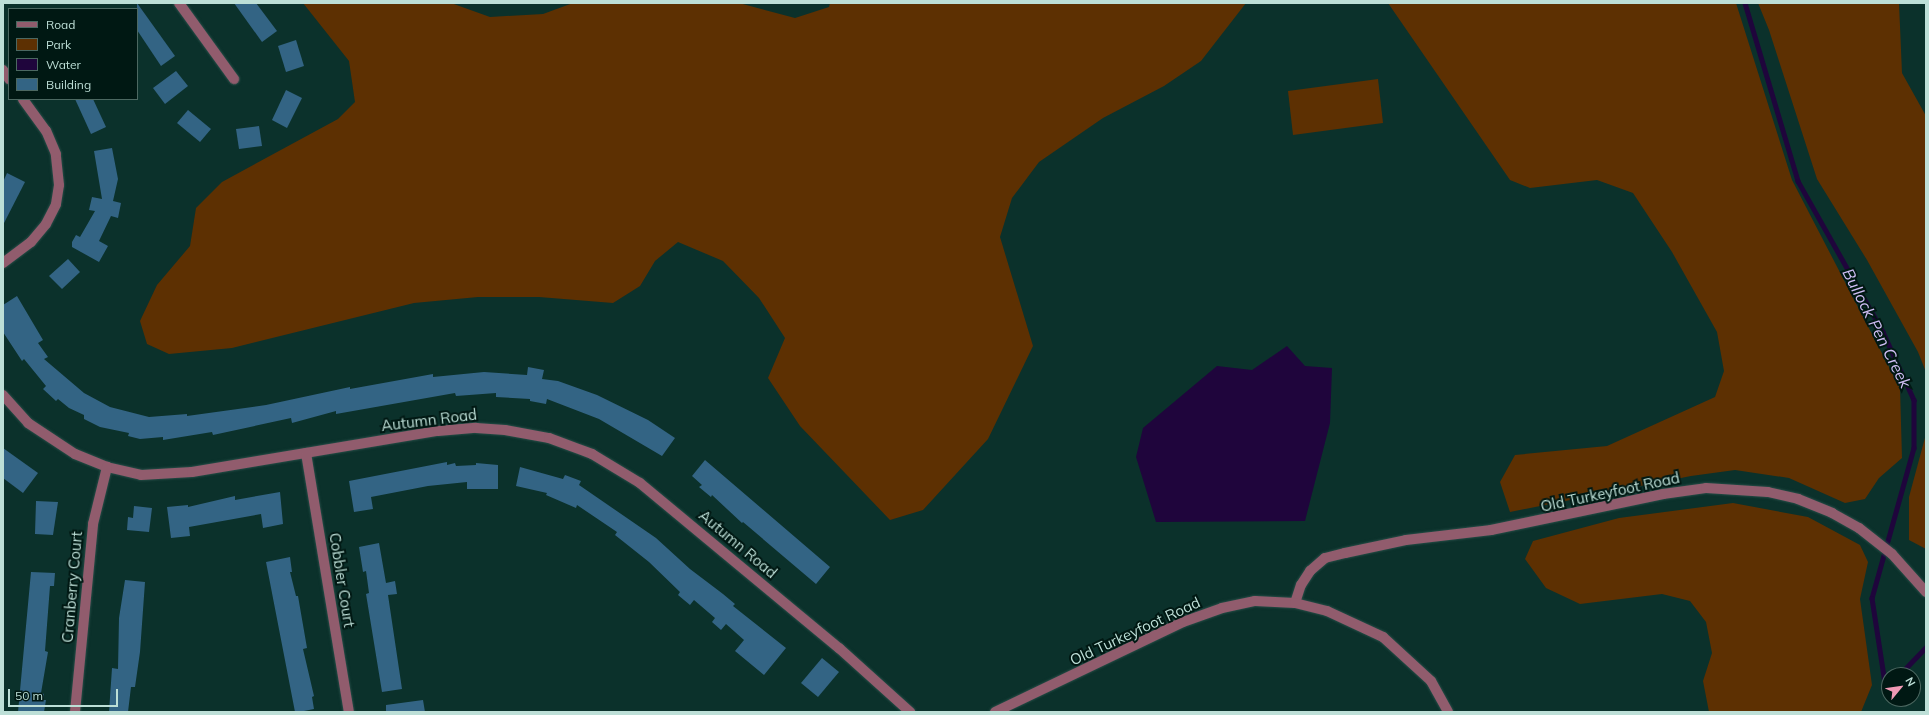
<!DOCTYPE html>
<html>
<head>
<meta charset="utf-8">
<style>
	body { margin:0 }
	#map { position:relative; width:1929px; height:715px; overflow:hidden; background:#0b312b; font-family:Mulish,sans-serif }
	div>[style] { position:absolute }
	.green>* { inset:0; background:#5d3002 }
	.water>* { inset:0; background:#1f053c }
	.stream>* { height:4.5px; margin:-2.25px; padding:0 2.25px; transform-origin:2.25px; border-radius:2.25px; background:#1f053c }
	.building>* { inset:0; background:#336484 }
	.roads { filter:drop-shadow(0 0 1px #274d47) drop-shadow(0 0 1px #274d47) }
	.minor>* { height:10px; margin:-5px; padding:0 5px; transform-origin:5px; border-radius:5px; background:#915c6d }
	span { translate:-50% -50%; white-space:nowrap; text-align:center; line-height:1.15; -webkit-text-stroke:4px #001813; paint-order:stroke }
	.street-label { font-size:15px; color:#bddfd7 }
	.water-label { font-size:16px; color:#cfbef4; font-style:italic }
	.frame { position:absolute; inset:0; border:4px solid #bddfd7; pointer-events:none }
	.legend { position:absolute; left:8px; top:8px; width:130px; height:92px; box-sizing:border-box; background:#001813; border:1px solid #4c6861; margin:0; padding:5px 7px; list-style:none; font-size:12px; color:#bddfd7 }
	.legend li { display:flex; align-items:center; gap:8px; height:20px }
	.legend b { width:20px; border:1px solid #4c6861 }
	.north { position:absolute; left:1881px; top:667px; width:40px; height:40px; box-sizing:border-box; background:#001813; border:1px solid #4c6861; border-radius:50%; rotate:61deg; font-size:11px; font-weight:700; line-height:16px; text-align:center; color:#bddfd7 }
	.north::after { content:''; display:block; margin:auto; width:14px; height:18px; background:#f09ab5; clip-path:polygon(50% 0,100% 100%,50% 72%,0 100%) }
	.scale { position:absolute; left:8px; top:689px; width:110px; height:18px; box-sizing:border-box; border:2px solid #bddfd7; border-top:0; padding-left:5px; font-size:12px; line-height:14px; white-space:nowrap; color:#bddfd7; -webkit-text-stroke:3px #001813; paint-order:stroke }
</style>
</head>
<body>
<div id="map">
	<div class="green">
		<i style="clip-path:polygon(303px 3px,451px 3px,490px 17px,543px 14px,573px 3px,739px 3px,795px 18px,829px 7px,830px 3px,1246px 3px,1201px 61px,1164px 86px,1103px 118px,1039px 162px,1012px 198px,1000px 237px,1033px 346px,988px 439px,923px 510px,890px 520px,800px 426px,768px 378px,785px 338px,759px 298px,723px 261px,678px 242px,655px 261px,640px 286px,613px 303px,539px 297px,478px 297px,414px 303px,232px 348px,169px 354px,147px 344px,140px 321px,157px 285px,190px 246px,196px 208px,222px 182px,338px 119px,355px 102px,349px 61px)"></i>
		<i style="clip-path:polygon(1388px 3px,1736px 3px,1792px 180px,1900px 388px,1902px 458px,1879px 478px,1865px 499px,1845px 503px,1789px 478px,1735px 470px,1691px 476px,1510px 512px,1500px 482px,1515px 455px,1607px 446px,1715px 397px,1724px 371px,1717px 332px,1672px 252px,1633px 193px,1597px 180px,1530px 188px,1510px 180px)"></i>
		<i style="clip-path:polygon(1758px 3px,1899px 3px,1902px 73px,1926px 116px,1926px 372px,1918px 352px,1867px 260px,1817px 179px,1769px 30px)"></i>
		<i style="clip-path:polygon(1378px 79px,1383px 123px,1293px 135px,1288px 91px)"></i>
		<i style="clip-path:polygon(1926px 434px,1926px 549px,1909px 540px,1909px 497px)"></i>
		<i style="clip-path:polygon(1733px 503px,1808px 517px,1860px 545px,1868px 562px,1860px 599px,1872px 685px,1861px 712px,1709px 712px,1703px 681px,1712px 653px,1706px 622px,1690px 601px,1662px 594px,1580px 604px,1546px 588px,1525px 559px,1533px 541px,1619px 518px)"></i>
	</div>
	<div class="water">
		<i style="clip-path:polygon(1287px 346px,1305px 366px,1332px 368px,1330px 423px,1305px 521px,1156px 522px,1136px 457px,1143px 428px,1217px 366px,1252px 370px)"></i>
	</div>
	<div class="stream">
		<i style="left:1745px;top:3px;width:186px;rotate:73.4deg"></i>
		<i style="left:1798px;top:181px;width:173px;rotate:60.6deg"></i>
		<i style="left:1883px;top:332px;width:75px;rotate:65.5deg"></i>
		<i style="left:1914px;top:400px;width:48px;rotate:90deg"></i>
		<i style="left:1914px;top:448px;width:156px;rotate:105.6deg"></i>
		<i style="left:1872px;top:598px;width:92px;rotate:81.3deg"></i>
		<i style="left:1899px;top:675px;width:39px;rotate:-46deg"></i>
	</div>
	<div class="building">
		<i style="clip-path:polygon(137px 3px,175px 56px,161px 66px,137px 30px)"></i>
		<i style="clip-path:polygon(234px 3px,256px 3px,277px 31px,262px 42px)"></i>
		<i style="clip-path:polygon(296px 40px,304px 66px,286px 72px,278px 46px)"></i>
		<i style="clip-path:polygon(176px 71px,188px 86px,165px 104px,153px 88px)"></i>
		<i style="clip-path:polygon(286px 90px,302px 98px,287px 128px,272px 120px)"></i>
		<i style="clip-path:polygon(75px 99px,93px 99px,106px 127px,91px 134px)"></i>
		<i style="clip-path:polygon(188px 110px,211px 129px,200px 142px,177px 123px)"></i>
		<i style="clip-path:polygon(259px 126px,262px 146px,239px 149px,236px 129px)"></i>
		<i style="clip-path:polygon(112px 148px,118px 179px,113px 201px,121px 203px,118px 218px,111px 216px,99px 241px,108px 246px,99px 262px,72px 247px,72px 242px,76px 235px,80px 237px,95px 211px,89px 210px,92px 197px,102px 199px,94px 151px)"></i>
		<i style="clip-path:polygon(7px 173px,25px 182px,3px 225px,3px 182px)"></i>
		<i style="clip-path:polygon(68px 259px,80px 272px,62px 289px,49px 276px)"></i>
		<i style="clip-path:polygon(17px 296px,43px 340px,38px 343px,48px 357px,44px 359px,84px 393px,110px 407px,149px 417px,187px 414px,187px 416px,266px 405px,350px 387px,350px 389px,433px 374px,433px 377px,484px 372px,527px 375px,528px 367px,544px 370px,542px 379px,558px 381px,597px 395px,648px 420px,675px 438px,662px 456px,599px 419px,547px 399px,546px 404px,530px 401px,530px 399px,496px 397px,496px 393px,456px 396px,455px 393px,336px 414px,336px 411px,292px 423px,291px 418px,213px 435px,212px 432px,163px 440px,163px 437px,140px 439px,128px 436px,129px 433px,100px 427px,84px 419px,84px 415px,69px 408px,58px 399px,56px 401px,43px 389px,46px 386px,24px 359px,22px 361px,3px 332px,3px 305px)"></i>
		<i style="clip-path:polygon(3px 448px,38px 473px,23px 493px,3px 478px)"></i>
		<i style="clip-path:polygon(705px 460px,830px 567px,816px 584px,743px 522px,742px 523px,712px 495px,711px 497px,699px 487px,702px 485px,692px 476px)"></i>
		<i style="clip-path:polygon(447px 462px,447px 465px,455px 463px,456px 466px,476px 465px,476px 463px,498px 465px,498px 489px,467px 489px,467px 482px,428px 486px,371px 497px,373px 509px,354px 512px,349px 481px)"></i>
		<i style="clip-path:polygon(520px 467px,563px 479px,565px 475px,581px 481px,579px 485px,656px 538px,690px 569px,723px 594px,735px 604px,733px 606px,786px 648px,764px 675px,735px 651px,744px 640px,726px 624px,721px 630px,712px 622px,715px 618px,694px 600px,690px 605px,678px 595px,680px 592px,649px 562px,615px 535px,617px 532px,577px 505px,576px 508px,546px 495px,547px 493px,516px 486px)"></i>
		<i style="clip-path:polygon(280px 492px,283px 524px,263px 528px,261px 514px,189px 527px,190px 536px,171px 538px,167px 507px,188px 505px,188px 507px,235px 496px,235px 500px)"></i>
		<i style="clip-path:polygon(36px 501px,58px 502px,53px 535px,35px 534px)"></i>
		<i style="clip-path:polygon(134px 506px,152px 508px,149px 532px,127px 530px,128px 517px,133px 518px)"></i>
		<i style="clip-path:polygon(379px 543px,386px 583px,395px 581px,397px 594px,388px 595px,402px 689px,382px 692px,366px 594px,369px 593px,366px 571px,363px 572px,359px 547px)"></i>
		<i style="clip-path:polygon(290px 557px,292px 572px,290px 572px,296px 596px,298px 596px,307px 648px,303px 649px,314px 696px,312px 697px,314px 709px,299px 712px,295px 712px,266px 562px)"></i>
		<i style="clip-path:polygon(31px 572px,55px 573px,54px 586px,50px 586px,45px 651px,48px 652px,41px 693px,44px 694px,43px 700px,46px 700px,44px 712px,18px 712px)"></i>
		<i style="clip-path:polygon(125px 580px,145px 582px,140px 652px,135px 687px,131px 687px,128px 712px,109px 712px,112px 668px,118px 669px,119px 618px)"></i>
		<i style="clip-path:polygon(822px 658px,839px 672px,818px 697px,801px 683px)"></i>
		<i style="clip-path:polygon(423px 700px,425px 712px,386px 712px,386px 705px)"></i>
	</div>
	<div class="roads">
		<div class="minor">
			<i style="left:179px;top:3px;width:94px;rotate:54.1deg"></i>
			<i style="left:3px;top:70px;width:11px;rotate:56deg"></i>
			<i style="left:3px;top:263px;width:35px;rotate:-37deg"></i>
			<i style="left:31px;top:242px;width:23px;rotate:-50deg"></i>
			<i style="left:46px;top:224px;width:22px;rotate:-63deg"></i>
			<i style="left:56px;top:204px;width:19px;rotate:-81deg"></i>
			<i style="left:59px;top:185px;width:31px;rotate:-96deg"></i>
			<i style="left:56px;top:154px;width:25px;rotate:-113deg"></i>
			<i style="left:46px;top:131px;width:39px;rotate:-126deg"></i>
			<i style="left:3px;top:395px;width:38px;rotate:48deg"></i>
			<i style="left:28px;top:423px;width:56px;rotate:33.4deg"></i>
			<i style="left:75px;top:454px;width:35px;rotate:22deg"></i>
			<i style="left:107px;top:467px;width:35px;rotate:13deg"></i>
			<i style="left:141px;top:475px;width:51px;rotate:-3.4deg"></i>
			<i style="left:192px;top:472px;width:249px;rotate:-9.5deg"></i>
			<i style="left:438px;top:431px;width:38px;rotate:-5deg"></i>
			<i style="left:476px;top:428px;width:29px;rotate:4deg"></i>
			<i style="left:505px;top:430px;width:45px;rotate:10.3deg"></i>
			<i style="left:549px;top:438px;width:46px;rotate:20.4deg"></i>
			<i style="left:592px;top:454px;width:56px;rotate:31.1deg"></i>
			<i style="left:640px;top:483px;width:259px;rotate:39.7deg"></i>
			<i style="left:839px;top:648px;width:96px;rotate:42deg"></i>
			<i style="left:306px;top:453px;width:263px;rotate:80.6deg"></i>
			<i style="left:1295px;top:603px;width:19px;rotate:-72deg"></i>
			<i style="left:1301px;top:585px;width:17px;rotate:-57deg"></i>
			<i style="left:1310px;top:571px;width:20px;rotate:-41deg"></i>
			<i style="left:1325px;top:558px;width:21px;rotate:-14deg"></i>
			<i style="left:1345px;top:553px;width:62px;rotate:-12deg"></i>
			<i style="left:1406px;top:540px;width:86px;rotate:-6.7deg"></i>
			<i style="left:1491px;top:530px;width:176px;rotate:-11.8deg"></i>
			<i style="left:1663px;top:494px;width:43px;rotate:-7.9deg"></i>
			<i style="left:1706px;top:488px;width:62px;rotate:3.7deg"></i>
			<i style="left:1768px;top:492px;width:31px;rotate:13deg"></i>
			<i style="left:1798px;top:499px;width:37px;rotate:22deg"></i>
			<i style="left:1832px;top:513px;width:31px;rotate:29deg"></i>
			<i style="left:1859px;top:528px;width:42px;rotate:38.2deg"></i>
			<i style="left:1892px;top:554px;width:51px;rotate:48.2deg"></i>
			<i style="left:75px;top:712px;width:189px;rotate:-84.5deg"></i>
			<i style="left:93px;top:524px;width:59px;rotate:-76.2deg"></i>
			<i style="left:995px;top:712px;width:208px;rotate:-25.6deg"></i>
			<i style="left:1183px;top:622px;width:41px;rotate:-19.7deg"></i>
			<i style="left:1222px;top:608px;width:34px;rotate:-12deg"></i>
			<i style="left:1255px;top:601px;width:40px;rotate:2.9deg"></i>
			<i style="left:1295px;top:603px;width:33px;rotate:14deg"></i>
			<i style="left:1327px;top:611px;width:62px;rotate:24.9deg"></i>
			<i style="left:1383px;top:637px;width:65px;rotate:42.5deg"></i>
			<i style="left:1431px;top:681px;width:35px;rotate:61deg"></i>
		</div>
	</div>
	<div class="street-label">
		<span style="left:429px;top:420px;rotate:-7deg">Autumn Road</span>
		<span style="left:1610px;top:492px;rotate:-12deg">Old Turkeyfoot Road</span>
		<span style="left:738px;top:544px;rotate:40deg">Autumn Road</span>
		<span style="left:342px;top:580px;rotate:81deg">Cobbler Court</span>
		<span style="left:72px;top:587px;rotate:-85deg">Cranberry Court</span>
		<span style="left:1135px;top:631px;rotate:-25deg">Old Turkeyfoot Road</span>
	</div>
	<div class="water-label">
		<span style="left:1877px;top:328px;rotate:63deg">Bullock Pen Creek</span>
	</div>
	<div class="frame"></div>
	<ul class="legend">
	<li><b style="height:5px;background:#915c6d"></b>Road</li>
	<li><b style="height:11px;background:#5d3002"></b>Park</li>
	<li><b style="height:11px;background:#1f053c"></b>Water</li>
	<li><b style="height:11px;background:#336484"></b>Building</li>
	</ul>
	<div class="north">N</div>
	<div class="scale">50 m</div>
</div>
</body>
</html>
